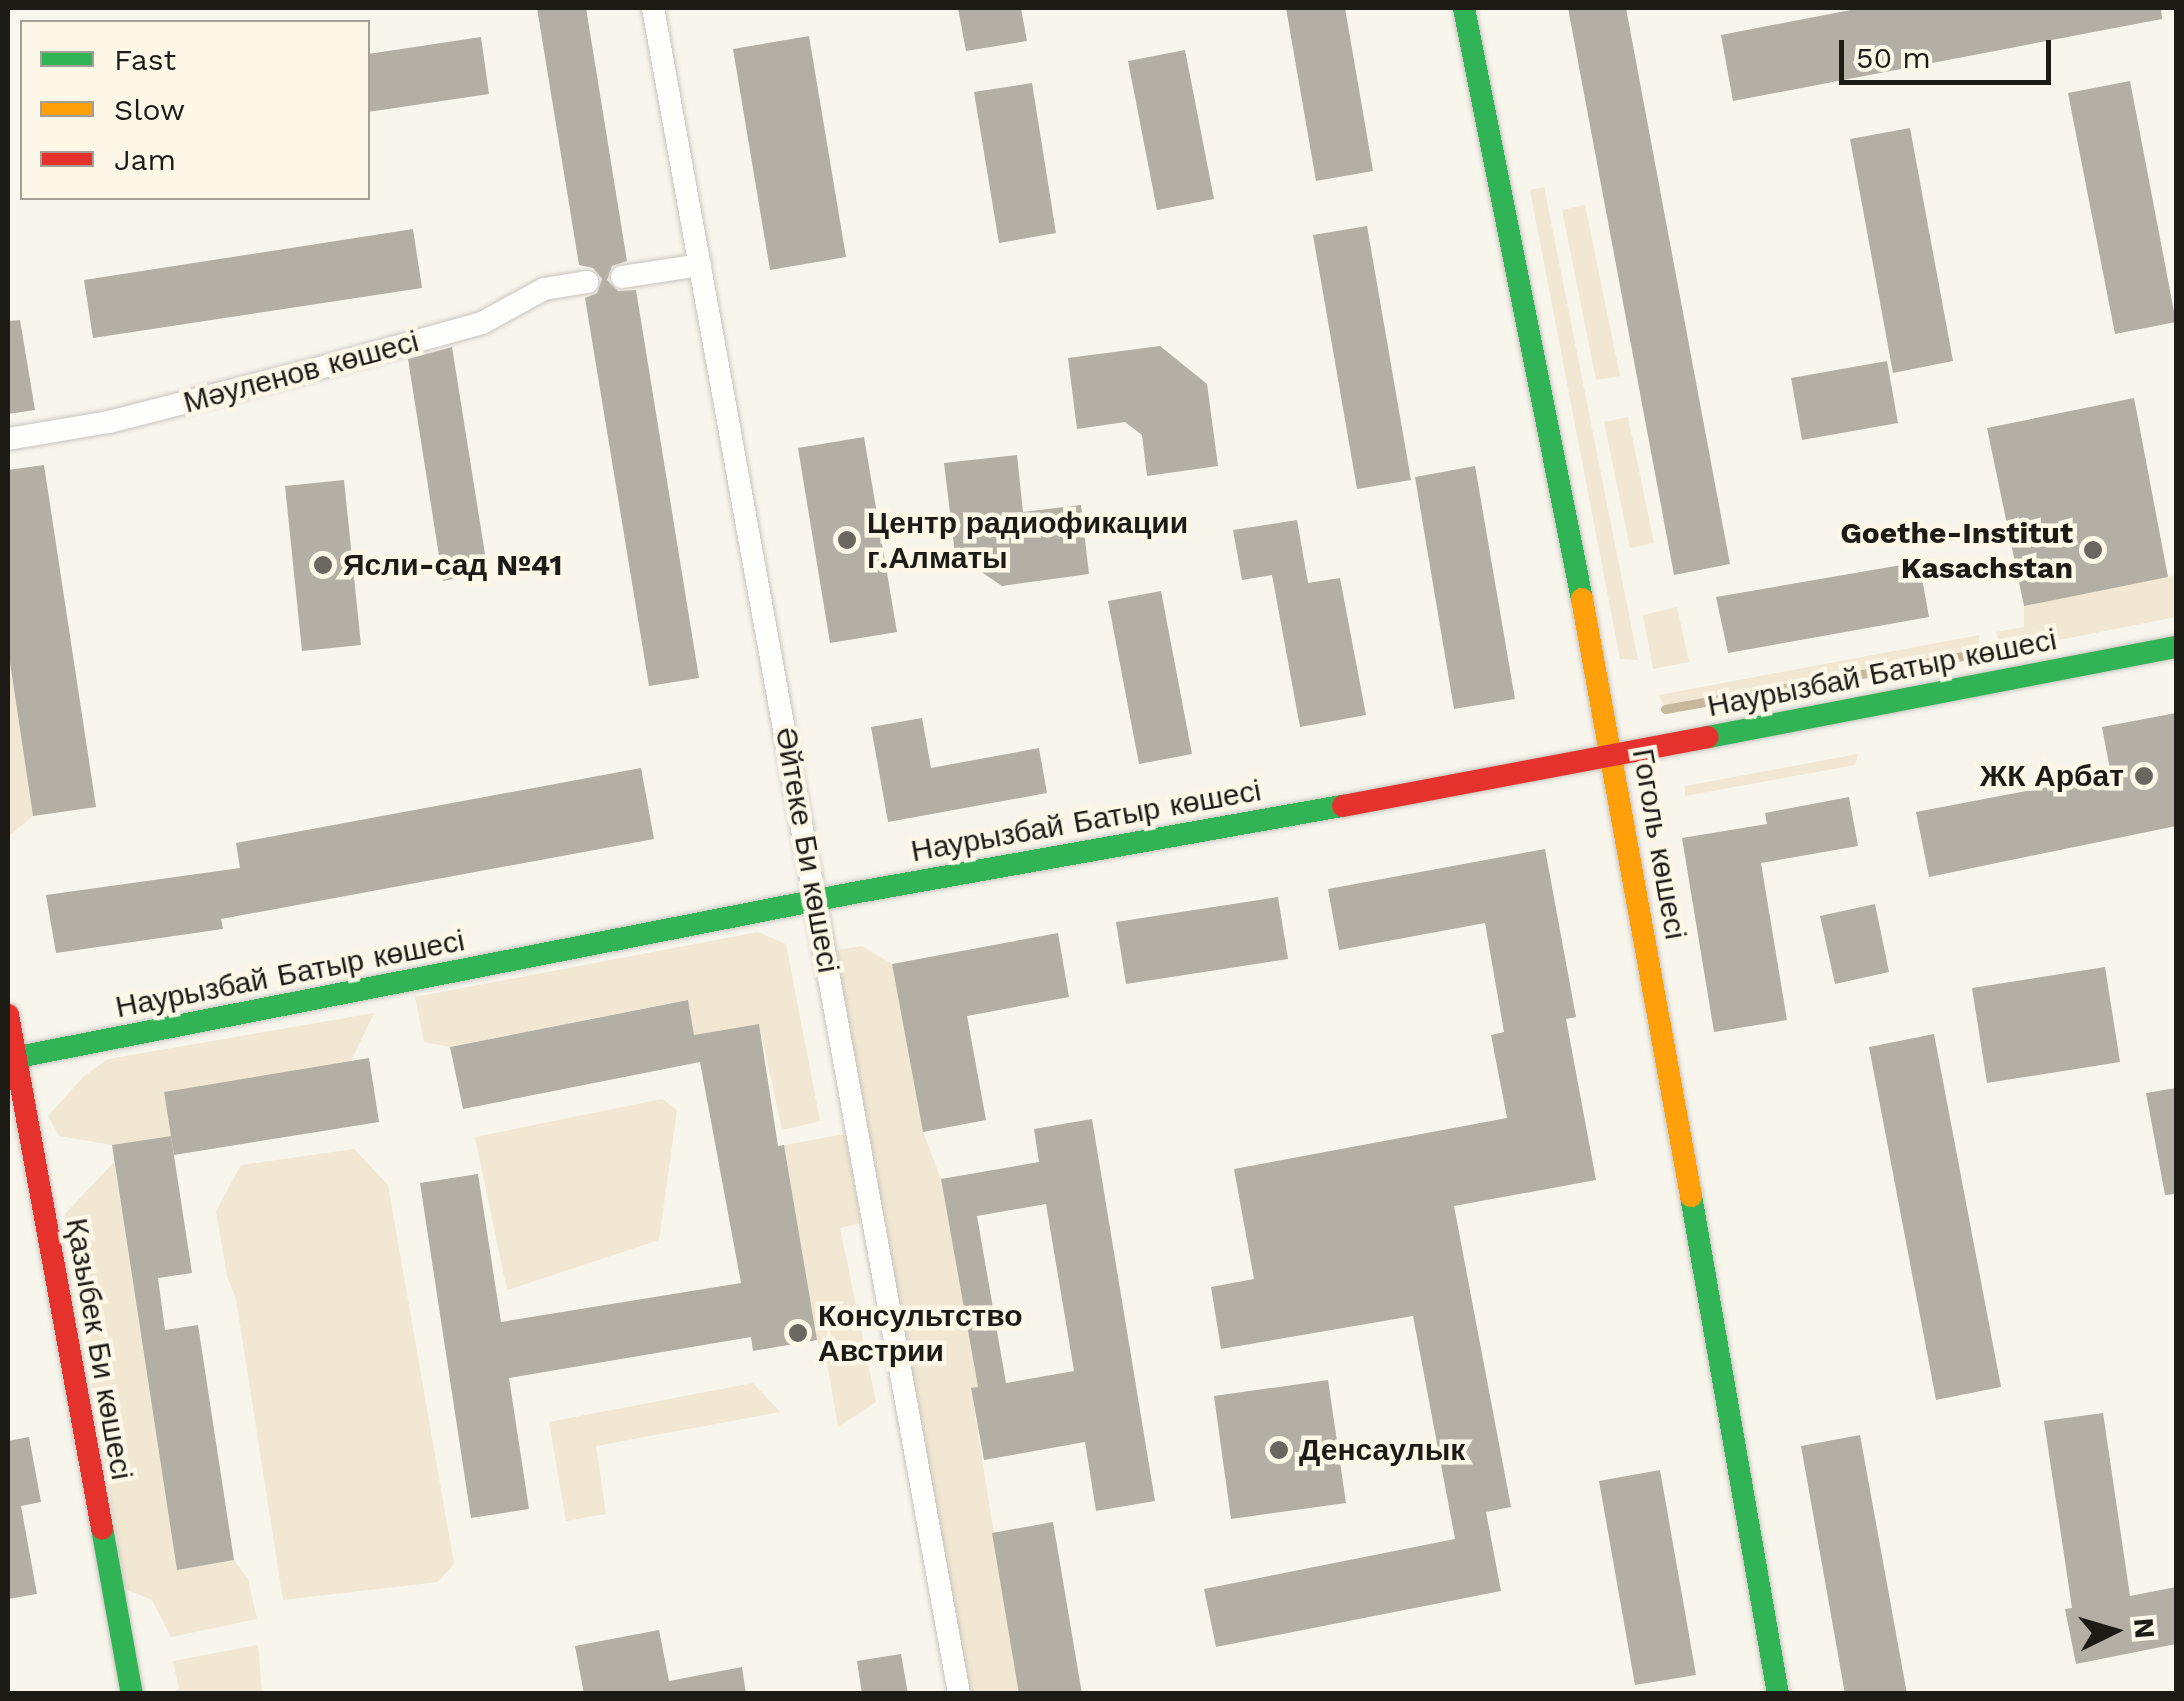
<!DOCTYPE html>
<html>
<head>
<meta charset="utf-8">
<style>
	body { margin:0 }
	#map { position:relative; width:2184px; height:1701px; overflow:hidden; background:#f8f5ed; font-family:"Work Sans",sans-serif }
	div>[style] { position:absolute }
	.green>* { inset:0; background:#f1e7d2 }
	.stream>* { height:9px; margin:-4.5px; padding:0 4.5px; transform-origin:4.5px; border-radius:4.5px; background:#c6b89a }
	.building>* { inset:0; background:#b3afa4 }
	.roads { filter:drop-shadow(0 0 2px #c6c4be) drop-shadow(0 0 2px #c6c4be) }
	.street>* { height:22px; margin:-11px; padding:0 11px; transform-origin:11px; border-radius:11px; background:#fefefc }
	.fast>* { height:22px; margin:-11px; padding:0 11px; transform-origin:11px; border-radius:11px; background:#30b455 }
	.slow>* { height:22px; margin:-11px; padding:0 11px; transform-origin:11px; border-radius:11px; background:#ff9f0a }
	.jam>* { height:22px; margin:-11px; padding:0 11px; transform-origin:11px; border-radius:11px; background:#e5322d }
	.dots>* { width:28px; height:28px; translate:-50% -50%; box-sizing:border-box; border:5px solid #fdf7e8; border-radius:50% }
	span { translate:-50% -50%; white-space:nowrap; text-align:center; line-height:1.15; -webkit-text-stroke:9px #fdf7e8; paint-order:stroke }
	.street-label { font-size:30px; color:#1d1b16 }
	.poi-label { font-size:30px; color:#1d1b16; font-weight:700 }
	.left { translate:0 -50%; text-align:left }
	.right { translate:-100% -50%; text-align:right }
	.frame { position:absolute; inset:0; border:10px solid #1d1b16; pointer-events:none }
	.legend { position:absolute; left:20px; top:20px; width:350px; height:180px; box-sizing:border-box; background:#fdf7e8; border:2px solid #a39f94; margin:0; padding:12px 18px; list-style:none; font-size:30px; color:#1d1b16 }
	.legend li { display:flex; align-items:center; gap:20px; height:50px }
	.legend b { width:50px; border:2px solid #a39f94 }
	.north { position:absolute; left:2064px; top:1581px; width:100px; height:100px; -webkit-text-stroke:8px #fdf7e8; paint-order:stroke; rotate:85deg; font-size:28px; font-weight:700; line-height:40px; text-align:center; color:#1d1b16 }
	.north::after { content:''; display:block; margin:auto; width:35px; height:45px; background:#1d1b16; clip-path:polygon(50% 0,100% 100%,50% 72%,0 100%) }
	.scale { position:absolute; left:1839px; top:40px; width:212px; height:45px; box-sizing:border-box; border:5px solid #1d1b16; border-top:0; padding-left:12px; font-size:30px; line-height:35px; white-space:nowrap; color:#1d1b16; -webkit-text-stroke:8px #fdf7e8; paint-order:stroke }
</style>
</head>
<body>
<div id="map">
	<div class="green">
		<i style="clip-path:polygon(1544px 187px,1638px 660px,1620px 659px,1530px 190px)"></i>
		<i style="clip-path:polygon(1585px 205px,1620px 376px,1596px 380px,1562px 210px)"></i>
		<i style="clip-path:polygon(1628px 417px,1654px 543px,1630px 548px,1604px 422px)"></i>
		<i style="clip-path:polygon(2176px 575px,2176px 617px,2003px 651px,1996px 632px,2024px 627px,2024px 606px)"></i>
		<i style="clip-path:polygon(1677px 607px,1689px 662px,1653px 669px,1643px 615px)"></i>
		<i style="clip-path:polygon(1979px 635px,1979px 653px,1665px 709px,1659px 695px)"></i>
		<i style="clip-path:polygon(8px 649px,33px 816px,8px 837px)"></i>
		<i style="clip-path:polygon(1858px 754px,1855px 765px,1685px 796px,1685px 786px)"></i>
		<i style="clip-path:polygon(758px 932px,786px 944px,820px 1121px,782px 1130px,759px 1024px,706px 1033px,695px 1042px,687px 1000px,450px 1047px,424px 1042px,415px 997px)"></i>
		<i style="clip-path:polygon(862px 946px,892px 964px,923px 1132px,941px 1179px,978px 1387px,971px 1389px,1019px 1693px,959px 1693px,826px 952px)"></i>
		<i style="clip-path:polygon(374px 1013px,351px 1061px,164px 1092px,171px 1136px,112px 1145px,59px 1136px,48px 1116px,84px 1076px,108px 1059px)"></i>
		<i style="clip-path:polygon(662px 1099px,677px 1110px,659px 1240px,507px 1290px,475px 1137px)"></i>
		<i style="clip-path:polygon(846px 1134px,861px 1223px,840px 1228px,876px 1402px,838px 1427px,827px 1363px,817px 1340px,784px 1145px)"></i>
		<i style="clip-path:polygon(354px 1149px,388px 1185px,454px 1564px,438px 1582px,283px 1600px,236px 1299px,227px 1276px,216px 1211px,241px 1165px)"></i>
		<i style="clip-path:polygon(114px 1162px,177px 1569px,234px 1560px,248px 1579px,257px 1619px,171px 1637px,152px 1600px,125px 1589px,65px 1214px)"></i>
		<i style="clip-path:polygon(753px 1383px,780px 1412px,596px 1446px,606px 1514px,566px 1521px,549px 1422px)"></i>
		<i style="clip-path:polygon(258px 1645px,262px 1693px,173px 1693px,179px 1689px,173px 1661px)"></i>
	</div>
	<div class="stream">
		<i style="left:1665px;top:709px;width:319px;rotate:-10.1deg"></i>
	</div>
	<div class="building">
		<i style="clip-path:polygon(537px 8px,586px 8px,627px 261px,612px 266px,607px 280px,618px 291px,636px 290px,699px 678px,649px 686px,585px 298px,597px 293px,602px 279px,593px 268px,579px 265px)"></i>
		<i style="clip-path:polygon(958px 8px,1021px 8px,1027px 41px,966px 51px)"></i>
		<i style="clip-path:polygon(1286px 8px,1345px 8px,1373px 171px,1316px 181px)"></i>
		<i style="clip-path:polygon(1568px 8px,1626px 8px,1730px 564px,1674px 575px)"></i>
		<i style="clip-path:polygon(1861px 8px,2161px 8px,2162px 19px,1733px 101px,1721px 35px)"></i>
		<i style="clip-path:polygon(809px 36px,846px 257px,770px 270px,733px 49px)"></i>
		<i style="clip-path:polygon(481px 37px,489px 94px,368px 112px,368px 54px)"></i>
		<i style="clip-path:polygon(1185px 50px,1214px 199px,1157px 210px,1128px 61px)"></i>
		<i style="clip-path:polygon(2130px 81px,2176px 322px,2115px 334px,2068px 93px)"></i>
		<i style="clip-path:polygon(1032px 83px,1056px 233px,999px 243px,974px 92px)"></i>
		<i style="clip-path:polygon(1910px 128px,1953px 361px,1893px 373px,1850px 139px)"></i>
		<i style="clip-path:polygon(1367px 226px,1411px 480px,1357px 489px,1313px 235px)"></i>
		<i style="clip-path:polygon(413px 229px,422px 288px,93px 338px,84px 280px)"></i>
		<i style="clip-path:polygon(20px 320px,35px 410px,8px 414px,8px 321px)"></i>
		<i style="clip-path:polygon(1160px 346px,1207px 384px,1218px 466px,1147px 476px,1142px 435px,1125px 422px,1077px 429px,1068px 358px)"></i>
		<i style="clip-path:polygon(452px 347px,488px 573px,443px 581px,408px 359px)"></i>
		<i style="clip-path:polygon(1887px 361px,1898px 423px,1802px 440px,1791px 378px)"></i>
		<i style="clip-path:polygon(2134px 398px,2168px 577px,2024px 606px,1987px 428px)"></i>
		<i style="clip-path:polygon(864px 437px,897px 632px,830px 643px,798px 448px)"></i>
		<i style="clip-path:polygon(1017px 455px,1023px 512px,1081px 505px,1089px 574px,1002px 586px,955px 554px,944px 463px)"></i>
		<i style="clip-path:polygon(44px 465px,96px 807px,33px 816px,8px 649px,8px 470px)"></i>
		<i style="clip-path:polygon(1475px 466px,1515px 699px,1454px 709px,1415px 477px)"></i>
		<i style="clip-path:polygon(344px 480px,361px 645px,302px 651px,285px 486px)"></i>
		<i style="clip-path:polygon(1297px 520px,1308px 583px,1340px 578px,1366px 715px,1300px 727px,1272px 575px,1242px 580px,1233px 530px)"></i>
		<i style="clip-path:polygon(1919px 562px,1929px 617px,1728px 653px,1716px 597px)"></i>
		<i style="clip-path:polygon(1161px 591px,1192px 754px,1139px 764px,1108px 601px)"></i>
		<i style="clip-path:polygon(2176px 713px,2176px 826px,1929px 877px,1916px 812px,2111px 775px,2102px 727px)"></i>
		<i style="clip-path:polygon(922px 718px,931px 768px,1039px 748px,1047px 793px,888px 822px,871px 727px)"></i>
		<i style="clip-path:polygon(641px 768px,654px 839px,221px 919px,223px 929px,56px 953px,46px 895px,240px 868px,236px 843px)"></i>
		<i style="clip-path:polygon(1849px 797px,1858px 846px,1761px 863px,1787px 1020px,1714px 1032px,1682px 838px,1767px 824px,1765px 813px)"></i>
		<i style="clip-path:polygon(1545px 849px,1576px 1017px,1566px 1019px,1596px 1180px,1454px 1206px,1511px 1507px,1486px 1512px,1501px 1591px,1216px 1647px,1204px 1589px,1455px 1539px,1413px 1316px,1221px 1349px,1211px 1287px,1254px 1279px,1234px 1169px,1507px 1118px,1491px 1035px,1504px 1032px,1485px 923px,1339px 950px,1328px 889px)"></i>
		<i style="clip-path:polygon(1278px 897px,1288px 959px,1126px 984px,1116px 922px)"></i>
		<i style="clip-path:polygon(1875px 904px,1889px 972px,1835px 984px,1820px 916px)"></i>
		<i style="clip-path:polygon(1058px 933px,1069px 997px,967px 1016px,986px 1120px,923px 1132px,892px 964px)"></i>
		<i style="clip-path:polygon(2105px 967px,2120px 1062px,1987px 1083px,1972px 988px)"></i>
		<i style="clip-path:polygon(688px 1000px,694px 1035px,759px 1024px,778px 1146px,784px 1145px,817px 1340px,753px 1351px,751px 1337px,509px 1378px,529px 1509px,471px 1518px,420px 1183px,478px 1174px,501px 1322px,741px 1283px,700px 1062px,463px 1109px,450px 1047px)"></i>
		<i style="clip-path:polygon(1934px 1034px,2001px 1387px,1936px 1400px,1869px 1047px)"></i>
		<i style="clip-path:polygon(369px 1058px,379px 1122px,174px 1155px,164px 1092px)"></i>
		<i style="clip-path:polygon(2176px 1088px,2176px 1194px,2165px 1195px,2146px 1093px)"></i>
		<i style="clip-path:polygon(evenodd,1092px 1119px,1155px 1501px,1096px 1511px,1085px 1442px,984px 1460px,971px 1388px,978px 1387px,941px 1179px,1039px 1162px,1034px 1129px,1092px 1119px,1046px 1204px,1074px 1371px,1006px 1383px,977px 1216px,1046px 1204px)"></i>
		<i style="clip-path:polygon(171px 1136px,192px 1273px,158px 1278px,165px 1330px,198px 1325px,234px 1560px,177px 1570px,112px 1145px)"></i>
		<i style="clip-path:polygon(1328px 1380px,1346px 1503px,1231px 1519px,1214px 1396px)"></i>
		<i style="clip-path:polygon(2103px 1413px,2130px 1596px,2176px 1587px,2176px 1644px,2076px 1664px,2065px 1609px,2072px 1608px,2044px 1421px)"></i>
		<i style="clip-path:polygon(1860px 1435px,1907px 1694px,1845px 1694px,1801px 1446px)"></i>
		<i style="clip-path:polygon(29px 1437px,41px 1502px,21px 1506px,37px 1594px,8px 1599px,8px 1441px)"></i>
		<i style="clip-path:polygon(1660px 1470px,1696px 1675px,1635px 1685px,1599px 1481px)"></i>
		<i style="clip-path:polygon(1053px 1522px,1082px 1694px,1019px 1694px,992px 1533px)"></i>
		<i style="clip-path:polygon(659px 1630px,669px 1681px,742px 1667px,746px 1694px,584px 1694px,575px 1646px)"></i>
		<i style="clip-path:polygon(901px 1654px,908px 1694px,862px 1694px,857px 1661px)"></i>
	</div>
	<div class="roads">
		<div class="street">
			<i style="left:653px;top:8px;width:1714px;rotate:79.71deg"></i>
			<i style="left:622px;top:277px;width:79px;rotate:-8.7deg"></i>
			<i style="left:8px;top:439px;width:102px;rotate:-9.6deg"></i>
			<i style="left:109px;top:422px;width:214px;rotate:-14.4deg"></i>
			<i style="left:316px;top:369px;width:172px;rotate:-15.5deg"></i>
			<i style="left:482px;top:323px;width:71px;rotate:-28.7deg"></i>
			<i style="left:544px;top:289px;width:44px;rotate:-9.2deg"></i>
		</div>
		<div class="fast">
			<i style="left:1464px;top:8px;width:603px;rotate:78.71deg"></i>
			<i style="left:1708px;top:737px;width:477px;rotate:-10.9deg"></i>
			<i style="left:8px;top:1059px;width:861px;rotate:-11.11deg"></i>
			<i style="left:853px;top:893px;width:498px;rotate:-10.1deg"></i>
			<i style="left:1691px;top:1196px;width:506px;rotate:80.09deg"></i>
			<i style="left:102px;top:1528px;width:169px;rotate:79.8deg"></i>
		</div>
		<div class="slow">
			<i style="left:1582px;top:599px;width:607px;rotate:79.65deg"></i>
		</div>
		<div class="jam">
			<i style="left:1343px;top:806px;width:371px;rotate:-10.7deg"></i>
			<i style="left:8px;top:1015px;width:522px;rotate:79.62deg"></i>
		</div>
	</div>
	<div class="dots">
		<i style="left:847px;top:540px;background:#6a6761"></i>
		<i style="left:2093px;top:550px;background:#6a6761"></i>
		<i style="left:323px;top:565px;background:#6a6761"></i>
		<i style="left:2144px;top:776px;background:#6a6761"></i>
		<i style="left:798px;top:1333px;background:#6a6761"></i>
		<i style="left:1279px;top:1450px;background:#6a6761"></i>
	</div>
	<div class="street-label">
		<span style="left:301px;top:372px;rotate:-15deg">Мәуленов көшесі</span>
		<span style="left:1882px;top:673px;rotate:-11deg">Наурызбай Батыр көшесі</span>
		<span style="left:1086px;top:821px;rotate:-10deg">Наурызбай Батыр көшесі</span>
		<span style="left:1659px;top:844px;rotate:80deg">Гоголь көшесі</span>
		<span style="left:807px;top:850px;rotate:80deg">Әйтеке Би көшесі</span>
		<span style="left:290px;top:974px;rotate:-11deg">Наурызбай Батыр көшесі</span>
		<span style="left:99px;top:1349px;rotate:80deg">Қазыбек Би көшесі</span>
	</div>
	<div class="poi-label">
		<span class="left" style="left:867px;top:540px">Центр радиофикации<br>г.Алматы</span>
		<span class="right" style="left:2073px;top:550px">Goethe-Institut<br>Kasachstan</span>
		<span class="left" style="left:343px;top:565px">Ясли-сад №41</span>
		<span class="right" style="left:2124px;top:776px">ЖК Арбат</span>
		<span class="left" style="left:818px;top:1333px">Консультство<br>Австрии</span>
		<span class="left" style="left:1299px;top:1450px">Денсаулык</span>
	</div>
	<div class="frame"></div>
	<ul class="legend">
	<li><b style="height:12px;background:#30b455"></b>Fast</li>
	<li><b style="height:12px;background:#ff9f0a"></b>Slow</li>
	<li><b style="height:12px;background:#e5322d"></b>Jam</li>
	</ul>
	<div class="north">N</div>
	<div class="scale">50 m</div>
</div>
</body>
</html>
